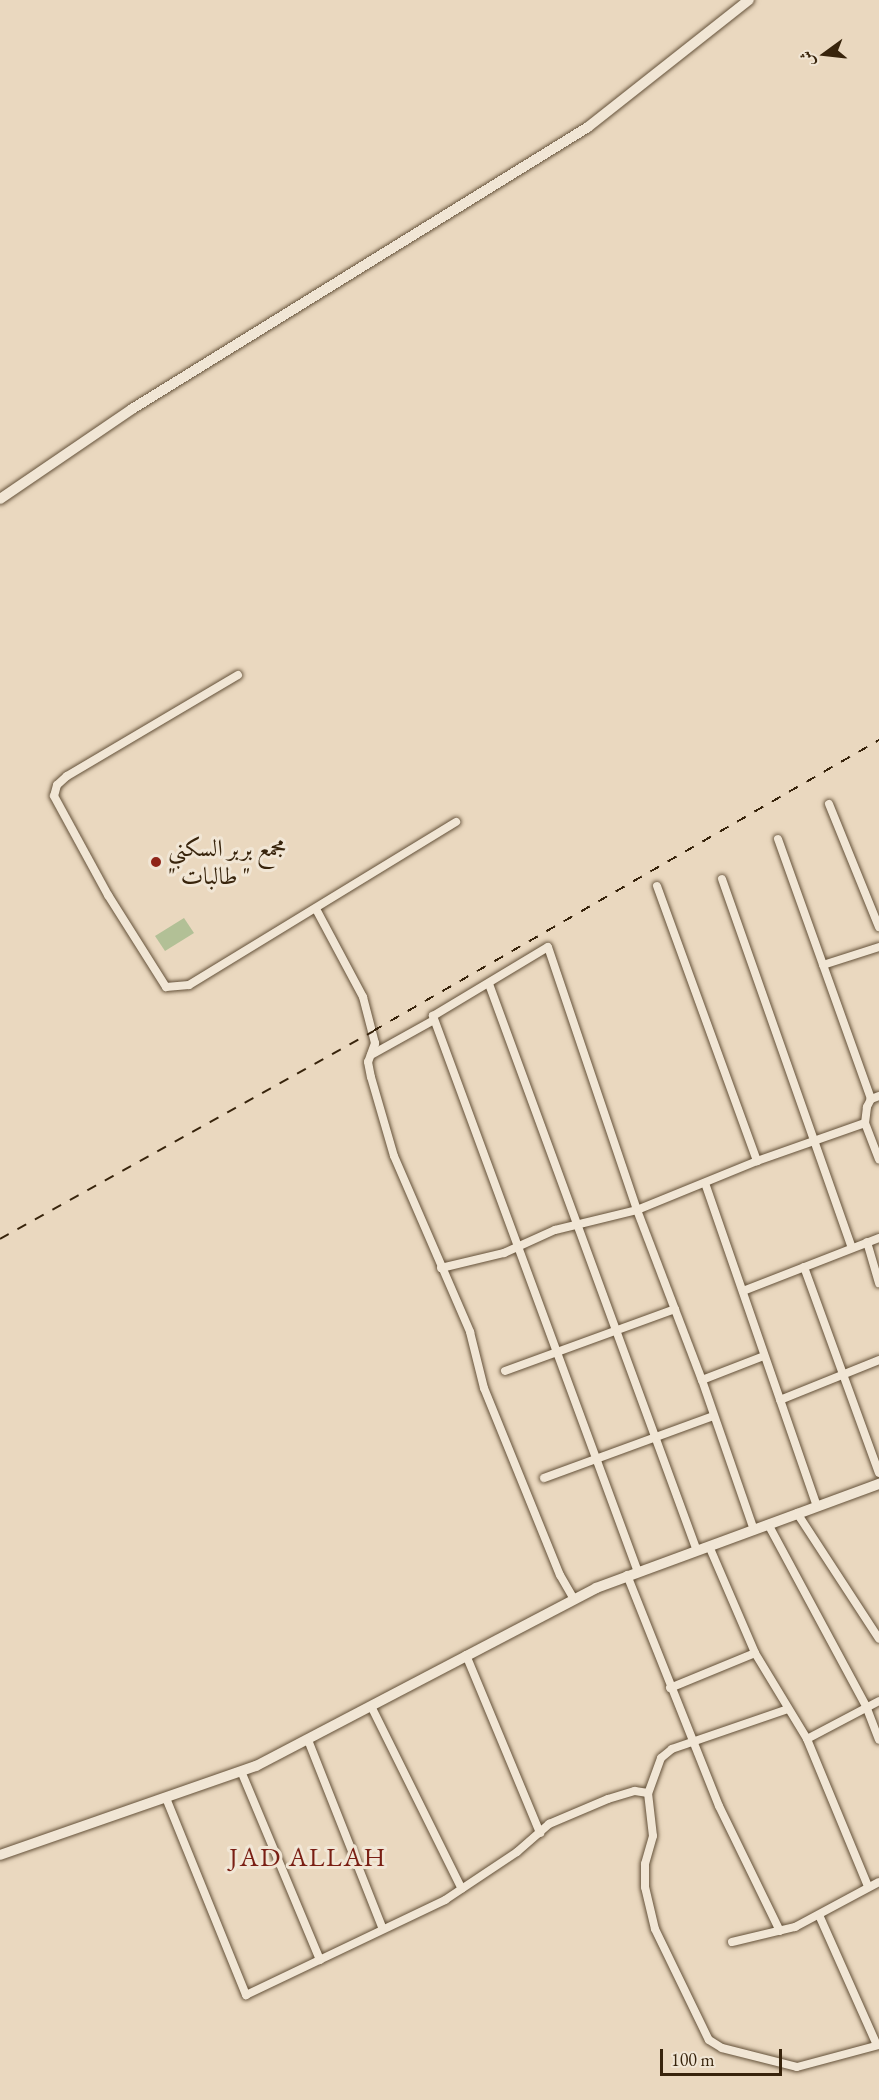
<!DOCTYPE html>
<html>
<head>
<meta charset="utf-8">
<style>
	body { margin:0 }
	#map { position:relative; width:879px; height:2100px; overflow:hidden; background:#ead8bf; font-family:"EB Garamond",Amiri,serif }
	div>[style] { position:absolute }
	.green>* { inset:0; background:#b2c096 }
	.roads { filter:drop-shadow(0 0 2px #645139) drop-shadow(0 0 2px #645139) }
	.street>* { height:8px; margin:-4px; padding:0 4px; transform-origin:4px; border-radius:4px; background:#f1e6d5 }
	.secondary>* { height:10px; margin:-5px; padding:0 5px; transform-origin:5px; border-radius:5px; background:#f1e6d5 }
	.rail>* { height:2px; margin-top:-1px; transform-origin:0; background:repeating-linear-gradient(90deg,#38240c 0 10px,transparent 0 20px) }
	.dots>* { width:16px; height:16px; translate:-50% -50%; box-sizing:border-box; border:3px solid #f1e6d5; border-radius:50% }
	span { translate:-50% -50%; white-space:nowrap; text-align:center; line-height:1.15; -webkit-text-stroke:6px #f1e6d5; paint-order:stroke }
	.poi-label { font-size:24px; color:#38240c }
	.left { translate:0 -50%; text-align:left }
	.quarter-label { font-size:27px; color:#7a1f14; letter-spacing:1.5px }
	.north { position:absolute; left:795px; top:24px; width:60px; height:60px; -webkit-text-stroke:4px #f1e6d5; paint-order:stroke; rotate:255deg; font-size:16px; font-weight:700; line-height:24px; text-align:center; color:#38240c }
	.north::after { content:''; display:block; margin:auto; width:21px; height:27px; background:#38240c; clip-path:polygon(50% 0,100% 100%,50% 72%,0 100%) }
	.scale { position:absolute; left:660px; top:2049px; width:122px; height:27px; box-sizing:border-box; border:3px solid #38240c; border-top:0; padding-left:8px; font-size:18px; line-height:21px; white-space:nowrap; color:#38240c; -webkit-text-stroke:4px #f1e6d5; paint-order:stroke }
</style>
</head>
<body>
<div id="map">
	<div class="green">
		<i style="clip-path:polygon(184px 918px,194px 933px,165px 951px,155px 936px)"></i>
	</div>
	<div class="roads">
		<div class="street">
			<i style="left:238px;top:675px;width:199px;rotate:149.4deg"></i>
			<i style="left:67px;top:776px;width:13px;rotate:138deg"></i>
			<i style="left:57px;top:785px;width:11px;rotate:105deg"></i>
			<i style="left:54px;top:796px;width:113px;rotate:61.4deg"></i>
			<i style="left:108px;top:895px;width:109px;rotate:57.8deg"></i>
			<i style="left:166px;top:987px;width:23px;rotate:-5deg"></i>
			<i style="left:189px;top:985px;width:313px;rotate:-31.4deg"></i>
			<i style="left:829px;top:804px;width:133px;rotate:67.9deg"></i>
			<i style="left:778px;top:839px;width:276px;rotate:70.3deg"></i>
			<i style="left:722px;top:879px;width:391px;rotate:70.6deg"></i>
			<i style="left:657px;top:886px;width:293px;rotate:70deg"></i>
			<i style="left:316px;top:909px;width:100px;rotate:61.9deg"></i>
			<i style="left:363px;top:997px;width:48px;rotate:75.4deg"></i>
			<i style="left:375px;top:1043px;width:20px;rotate:110deg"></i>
			<i style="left:368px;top:1062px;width:15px;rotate:79deg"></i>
			<i style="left:371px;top:1077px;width:82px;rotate:73.8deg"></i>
			<i style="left:394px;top:1156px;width:192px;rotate:66.6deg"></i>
			<i style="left:470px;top:1332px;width:58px;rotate:76deg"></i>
			<i style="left:484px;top:1388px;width:202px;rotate:67.9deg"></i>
			<i style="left:560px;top:1575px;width:28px;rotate:60deg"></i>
			<i style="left:823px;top:965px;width:59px;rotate:-17.8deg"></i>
			<i style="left:489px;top:984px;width:604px;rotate:69.85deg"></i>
			<i style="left:371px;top:1055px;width:72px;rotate:-29.1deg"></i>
			<i style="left:879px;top:1096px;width:9px;rotate:159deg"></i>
			<i style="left:871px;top:1099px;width:9px;rotate:117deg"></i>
			<i style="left:867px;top:1107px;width:16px;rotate:97deg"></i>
			<i style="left:865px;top:1123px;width:39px;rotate:69deg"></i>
			<i style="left:705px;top:1183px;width:342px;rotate:70.9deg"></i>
			<i style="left:867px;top:1242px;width:43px;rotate:73.7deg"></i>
			<i style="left:804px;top:1267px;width:219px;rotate:70deg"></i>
			<i style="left:441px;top:1268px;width:65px;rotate:-13.4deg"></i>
			<i style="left:504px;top:1253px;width:56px;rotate:-24.3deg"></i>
			<i style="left:555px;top:1230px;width:84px;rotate:-13.7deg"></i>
			<i style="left:637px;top:1210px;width:130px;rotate:-22.2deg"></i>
			<i style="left:757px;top:1161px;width:114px;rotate:-19.4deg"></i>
			<i style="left:743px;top:1291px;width:146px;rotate:-21.3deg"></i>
			<i style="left:505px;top:1371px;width:181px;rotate:-20deg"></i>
			<i style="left:702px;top:1380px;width:66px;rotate:-21.2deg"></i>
			<i style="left:780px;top:1400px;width:107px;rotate:-22deg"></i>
			<i style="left:544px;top:1478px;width:180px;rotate:-20.1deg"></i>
			<i style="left:797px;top:1513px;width:150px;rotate:56.9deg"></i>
			<i style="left:768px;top:1524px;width:207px;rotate:61.7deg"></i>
			<i style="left:866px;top:1706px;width:36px;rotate:69deg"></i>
			<i style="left:709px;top:1546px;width:116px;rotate:66.7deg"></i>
			<i style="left:755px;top:1653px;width:100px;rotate:58.8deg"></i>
			<i style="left:807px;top:1739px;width:159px;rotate:67.5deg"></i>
			<i style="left:638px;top:1572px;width:593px;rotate:-110.24deg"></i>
			<i style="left:433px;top:1016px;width:134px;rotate:-31deg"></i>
			<i style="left:548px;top:947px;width:278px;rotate:71.3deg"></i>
			<i style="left:637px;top:1210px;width:182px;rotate:69.1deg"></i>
			<i style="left:702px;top:1380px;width:159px;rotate:70.9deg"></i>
			<i style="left:627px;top:1575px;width:249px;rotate:68.3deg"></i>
			<i style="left:719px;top:1806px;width:139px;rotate:64deg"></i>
			<i style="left:466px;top:1655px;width:193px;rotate:67.4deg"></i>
			<i style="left:670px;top:1688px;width:92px;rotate:-22.4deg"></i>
			<i style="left:371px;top:1706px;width:204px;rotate:63.6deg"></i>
			<i style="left:788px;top:1709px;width:123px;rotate:161deg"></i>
			<i style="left:672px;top:1749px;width:14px;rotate:141deg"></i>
			<i style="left:661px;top:1758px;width:37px;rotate:110deg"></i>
			<i style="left:648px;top:1793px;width:43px;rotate:83.4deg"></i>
			<i style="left:653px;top:1836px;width:29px;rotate:106deg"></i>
			<i style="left:645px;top:1864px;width:23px;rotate:90deg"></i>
			<i style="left:645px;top:1887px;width:43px;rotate:76.6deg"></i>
			<i style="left:655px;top:1929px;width:123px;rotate:64.1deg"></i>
			<i style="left:709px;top:2040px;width:15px;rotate:32deg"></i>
			<i style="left:722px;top:2048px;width:77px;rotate:14.2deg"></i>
			<i style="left:797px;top:2067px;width:85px;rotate:-15deg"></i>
			<i style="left:807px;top:1739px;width:81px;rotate:-27.8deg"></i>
			<i style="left:308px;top:1740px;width:203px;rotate:68.4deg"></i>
			<i style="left:241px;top:1771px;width:205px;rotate:67.3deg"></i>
			<i style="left:166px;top:1798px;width:213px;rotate:67.9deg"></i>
			<i style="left:246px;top:1995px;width:221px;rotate:-25.5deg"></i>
			<i style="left:445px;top:1900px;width:87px;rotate:-33.7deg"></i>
			<i style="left:517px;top:1852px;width:43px;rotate:-41.2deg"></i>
			<i style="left:549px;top:1824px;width:64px;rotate:-23deg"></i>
			<i style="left:608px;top:1799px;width:28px;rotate:-17deg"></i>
			<i style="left:635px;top:1791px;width:13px;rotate:9deg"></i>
			<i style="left:819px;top:1915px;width:142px;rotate:66deg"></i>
			<i style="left:732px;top:1942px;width:65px;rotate:-13.4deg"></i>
			<i style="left:795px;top:1927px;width:95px;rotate:-28.2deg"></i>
		</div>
		<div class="secondary">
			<i style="left:0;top:499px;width:160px;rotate:-34.3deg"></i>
			<i style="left:132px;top:409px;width:536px;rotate:-31.73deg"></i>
			<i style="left:588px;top:127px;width:205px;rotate:-38.3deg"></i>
			<i style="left:0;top:1855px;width:271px;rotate:-19.2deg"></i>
			<i style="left:256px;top:1766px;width:384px;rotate:-27.6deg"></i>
			<i style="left:596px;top:1588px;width:302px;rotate:-20.2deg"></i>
		</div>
	</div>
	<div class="rail">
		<i style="left:0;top:1239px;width:427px;rotate:-29.1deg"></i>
		<i style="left:373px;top:1031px;width:584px;rotate:-29.9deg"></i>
	</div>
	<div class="dots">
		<i style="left:156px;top:862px;background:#8f2418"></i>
	</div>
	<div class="poi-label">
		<span class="left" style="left:168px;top:862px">مجمع بربر السكني<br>" طالبات "</span>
	</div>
	<div class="quarter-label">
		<span style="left:308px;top:1857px">JAD ALLAH</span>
	</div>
	<div class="north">ش</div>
	<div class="scale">100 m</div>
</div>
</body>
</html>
